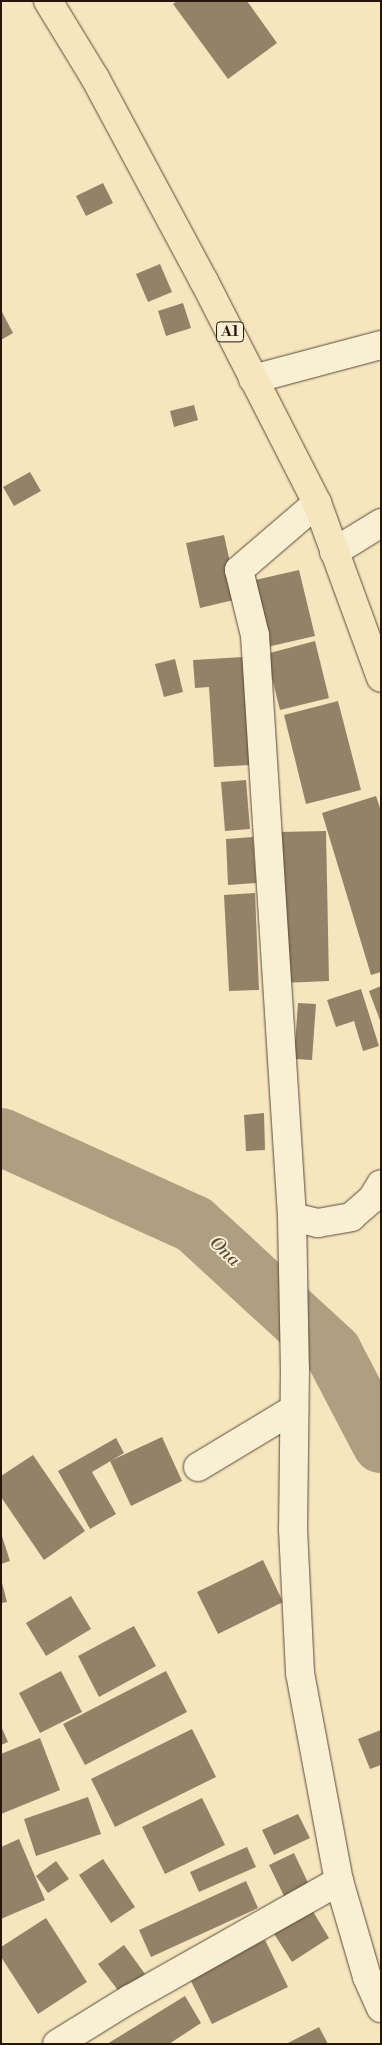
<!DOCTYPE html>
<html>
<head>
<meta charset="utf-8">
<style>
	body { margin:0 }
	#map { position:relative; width:382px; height:2045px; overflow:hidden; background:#f6e6be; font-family:"Libre Bodoni",serif }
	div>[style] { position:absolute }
	.river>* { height:58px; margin:-29px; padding:0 29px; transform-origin:29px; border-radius:29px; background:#af9f81 }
	.building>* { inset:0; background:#928268 }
	.roads { filter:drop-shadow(0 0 1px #5a4937) drop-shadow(0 0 1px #5a4937) }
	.minor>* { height:28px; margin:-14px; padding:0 14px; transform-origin:14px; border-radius:14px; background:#f9efd5 }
	.highway>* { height:28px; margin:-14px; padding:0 14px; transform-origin:14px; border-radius:14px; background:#f6e6be }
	span { translate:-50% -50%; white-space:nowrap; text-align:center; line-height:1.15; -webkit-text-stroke:4px #f9efd5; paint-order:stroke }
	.shield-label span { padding:1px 4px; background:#f9efd5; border:1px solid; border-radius:4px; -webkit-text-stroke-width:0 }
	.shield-label { font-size:15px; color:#26150a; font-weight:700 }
	.water-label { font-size:18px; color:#5d4c3a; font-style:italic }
	.frame { position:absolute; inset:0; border:2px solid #26150a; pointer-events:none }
</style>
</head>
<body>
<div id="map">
	<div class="river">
		<i style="left:1px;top:1137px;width:212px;rotate:24.3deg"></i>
		<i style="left:194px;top:1224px;width:189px;rotate:42.6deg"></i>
		<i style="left:333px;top:1352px;width:104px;rotate:62.4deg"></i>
	</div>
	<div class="building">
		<i style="clip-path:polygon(177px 1px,247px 1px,277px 43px,228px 79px,173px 4px)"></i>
		<i style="clip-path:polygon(103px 183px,113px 203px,86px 216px,76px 196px)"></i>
		<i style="clip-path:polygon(160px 264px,172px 292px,148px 302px,136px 274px)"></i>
		<i style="clip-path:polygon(183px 303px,191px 328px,166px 336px,158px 311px)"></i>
		<i style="clip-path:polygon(1px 310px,13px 333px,1px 340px)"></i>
		<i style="clip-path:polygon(194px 405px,198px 420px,174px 427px,170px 411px)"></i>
		<i style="clip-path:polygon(30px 472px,41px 491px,14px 506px,3px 487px)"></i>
		<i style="clip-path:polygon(224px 535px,238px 599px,200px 608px,186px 543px)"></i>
		<i style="clip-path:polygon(299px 570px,315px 636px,267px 647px,251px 581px)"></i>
		<i style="clip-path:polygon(315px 641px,329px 698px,280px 710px,266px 654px)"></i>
		<i style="clip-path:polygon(243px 657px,250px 765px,214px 767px,209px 687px,195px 688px,193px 660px)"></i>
		<i style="clip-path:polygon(175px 659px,183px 692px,164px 697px,155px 664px)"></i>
		<i style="clip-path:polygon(338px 701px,361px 790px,306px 804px,284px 715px)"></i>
		<i style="clip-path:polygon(246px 780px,250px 829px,225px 831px,221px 782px)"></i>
		<i style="clip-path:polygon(376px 796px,381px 811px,381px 972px,371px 975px,322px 813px)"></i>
		<i style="clip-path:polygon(326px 831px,329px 981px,282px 983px,279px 832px)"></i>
		<i style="clip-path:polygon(253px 837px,256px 883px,228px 885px,226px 839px)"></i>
		<i style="clip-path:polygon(255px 893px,259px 990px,229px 991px,224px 895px)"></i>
		<i style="clip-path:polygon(381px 986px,381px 1023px,369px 991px)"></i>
		<i style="clip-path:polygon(361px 989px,379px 1046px,363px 1051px,354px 1021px,336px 1027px,327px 1000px)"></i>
		<i style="clip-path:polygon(298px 1003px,316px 1004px,312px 1060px,294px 1059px)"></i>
		<i style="clip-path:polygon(264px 1113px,265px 1150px,246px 1151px,244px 1115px)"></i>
		<i style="clip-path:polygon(162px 1437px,182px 1481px,131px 1506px,110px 1461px)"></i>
		<i style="clip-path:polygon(116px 1438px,124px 1453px,92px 1472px,116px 1514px,90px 1529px,58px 1471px)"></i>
		<i style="clip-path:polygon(33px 1455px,85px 1531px,44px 1560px,1px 1497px,1px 1476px)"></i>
		<i style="clip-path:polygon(1px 1533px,10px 1561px,1px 1564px)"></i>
		<i style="clip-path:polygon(263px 1560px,283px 1602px,218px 1634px,197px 1592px)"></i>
		<i style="clip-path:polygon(1px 1579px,7px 1602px,1px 1603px)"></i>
		<i style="clip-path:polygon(71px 1596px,91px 1629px,46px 1656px,26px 1623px)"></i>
		<i style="clip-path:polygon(134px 1626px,156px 1666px,99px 1697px,78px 1656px)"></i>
		<i style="clip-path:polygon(61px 1671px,82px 1712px,40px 1733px,19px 1693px)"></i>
		<i style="clip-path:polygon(166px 1671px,187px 1712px,85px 1765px,63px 1724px)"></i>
		<i style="clip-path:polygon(1px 1726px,8px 1742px,1px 1745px)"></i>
		<i style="clip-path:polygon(192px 1729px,216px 1777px,115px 1827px,91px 1779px)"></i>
		<i style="clip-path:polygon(381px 1730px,381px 1765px,370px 1769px,358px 1739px)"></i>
		<i style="clip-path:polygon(40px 1738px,60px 1790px,1px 1814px,1px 1754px)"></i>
		<i style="clip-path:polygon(88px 1797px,101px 1834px,36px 1856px,24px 1819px)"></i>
		<i style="clip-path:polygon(202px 1798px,225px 1845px,165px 1874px,142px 1827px)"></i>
		<i style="clip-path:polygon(298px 1814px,310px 1838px,274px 1855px,262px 1830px)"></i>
		<i style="clip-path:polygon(19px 1839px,45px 1900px,1px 1919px,1px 1847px)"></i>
		<i style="clip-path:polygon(247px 1847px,256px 1867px,199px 1892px,190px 1872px)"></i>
		<i style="clip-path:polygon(294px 1853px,310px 1887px,285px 1898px,269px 1865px)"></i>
		<i style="clip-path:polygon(103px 1859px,135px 1907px,111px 1923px,79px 1875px)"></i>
		<i style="clip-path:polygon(56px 1861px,69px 1879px,48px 1893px,36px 1876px)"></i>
		<i style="clip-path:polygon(246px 1881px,258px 1908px,151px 1957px,139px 1930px)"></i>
		<i style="clip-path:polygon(309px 1905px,329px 1938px,292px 1962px,271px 1929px)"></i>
		<i style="clip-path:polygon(46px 1918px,87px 1982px,38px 2014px,1px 1957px,1px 1947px)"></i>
		<i style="clip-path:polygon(265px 1940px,288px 1987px,212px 2024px,189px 1977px)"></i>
		<i style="clip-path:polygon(124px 1945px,145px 1974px,120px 1993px,98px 1964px)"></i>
		<i style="clip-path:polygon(185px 1996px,201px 2023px,169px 2044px,107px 2044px)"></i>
		<i style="clip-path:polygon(319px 2027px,328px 2044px,286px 2044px)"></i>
	</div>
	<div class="roads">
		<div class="minor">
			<i style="left:253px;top:379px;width:132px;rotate:-14.9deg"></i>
			<i style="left:317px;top:503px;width:103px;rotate:139.3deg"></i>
			<i style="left:239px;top:570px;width:67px;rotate:76.2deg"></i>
			<i style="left:255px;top:635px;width:583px;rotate:86.36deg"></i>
			<i style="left:292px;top:1217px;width:151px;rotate:88.9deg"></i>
			<i style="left:295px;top:1368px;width:161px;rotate:90.7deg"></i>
			<i style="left:293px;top:1529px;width:144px;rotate:87.2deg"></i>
			<i style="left:300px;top:1673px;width:212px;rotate:79.4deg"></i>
			<i style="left:339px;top:1881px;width:100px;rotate:73.7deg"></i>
			<i style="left:367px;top:1977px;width:34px;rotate:66deg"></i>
			<i style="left:334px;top:552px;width:55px;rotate:-31.7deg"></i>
			<i style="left:292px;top:1217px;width:27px;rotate:13deg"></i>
			<i style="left:318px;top:1223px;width:34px;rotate:-10deg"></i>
			<i style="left:351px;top:1217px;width:28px;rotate:-41deg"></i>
			<i style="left:372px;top:1199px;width:17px;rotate:-59deg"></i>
			<i style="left:198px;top:1467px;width:112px;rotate:-31.1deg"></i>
			<i style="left:57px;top:2044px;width:86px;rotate:-31.7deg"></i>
			<i style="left:130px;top:1999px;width:240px;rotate:-29.4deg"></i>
		</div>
		<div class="highway">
			<i style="left:48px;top:1px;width:90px;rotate:58.6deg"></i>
			<i style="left:95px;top:78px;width:230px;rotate:61.8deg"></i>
			<i style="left:204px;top:281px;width:249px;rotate:63deg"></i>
			<i style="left:317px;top:503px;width:186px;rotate:69.9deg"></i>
		</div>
	</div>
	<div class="shield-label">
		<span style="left:230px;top:332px">A1</span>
	</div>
	<div class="water-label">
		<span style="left:224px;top:1252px;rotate:43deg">Ona</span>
	</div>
	<div class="frame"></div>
</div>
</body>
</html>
